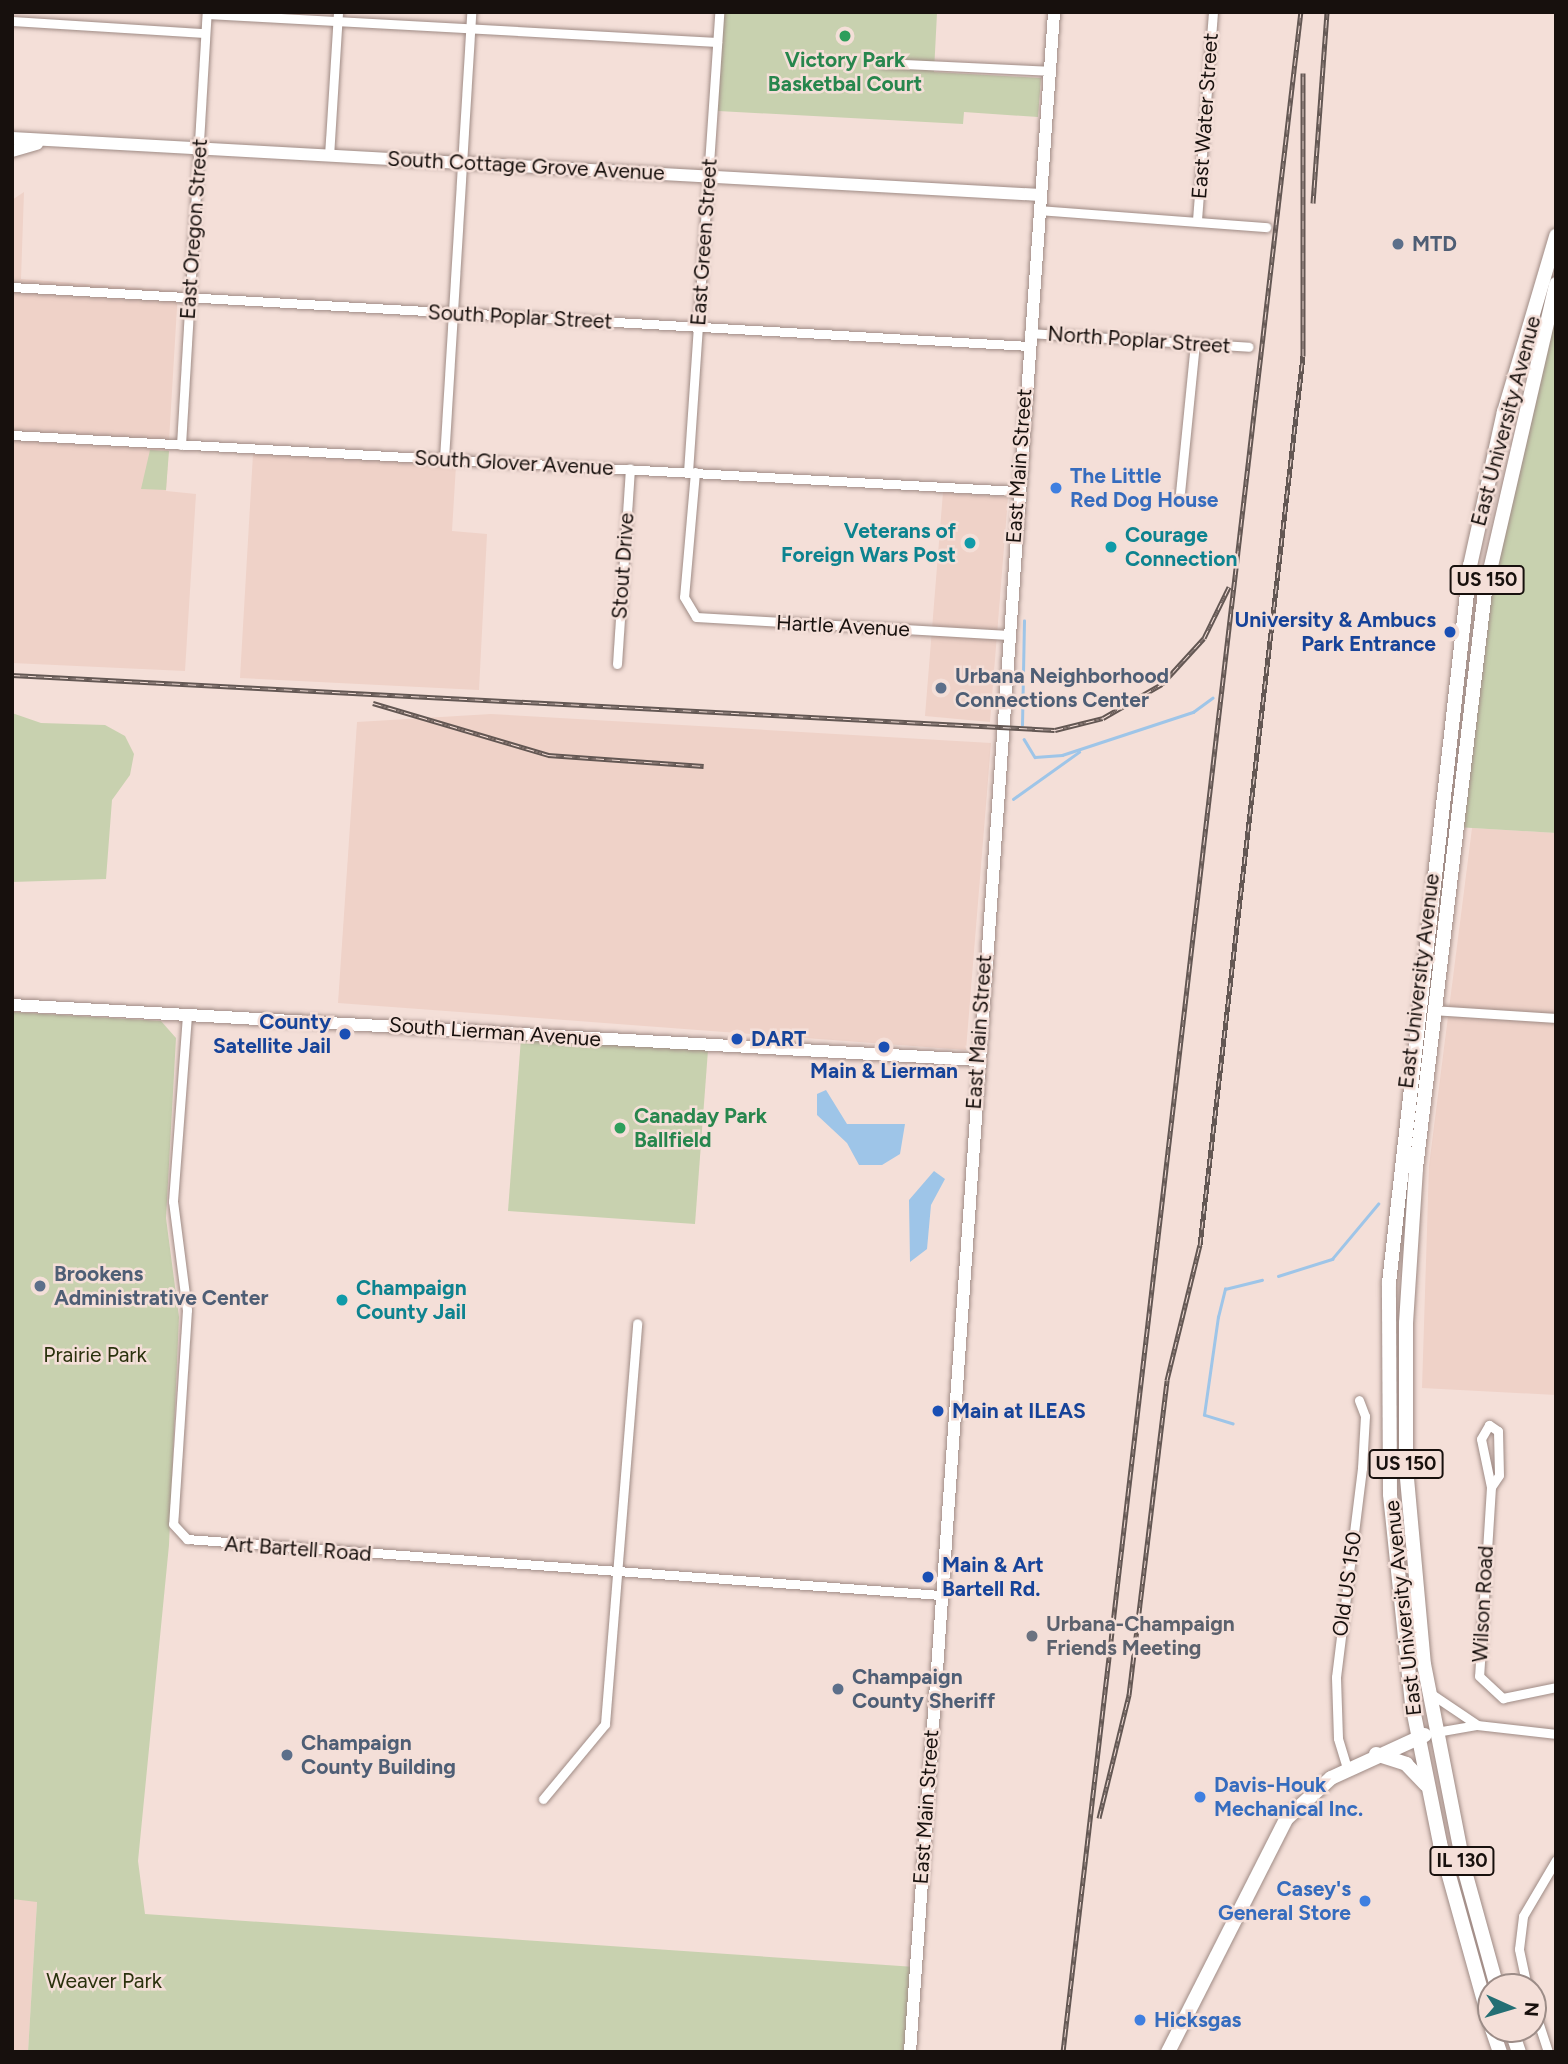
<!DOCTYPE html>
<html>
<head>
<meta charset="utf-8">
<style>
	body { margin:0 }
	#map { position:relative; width:1568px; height:2064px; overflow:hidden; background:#f4dfd8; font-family:Figtree,sans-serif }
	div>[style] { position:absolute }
	.built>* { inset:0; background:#efd2c8 }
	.green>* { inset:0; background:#c8d1af }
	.water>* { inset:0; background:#9ec5e8 }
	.stream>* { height:2.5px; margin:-1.25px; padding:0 1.25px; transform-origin:1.25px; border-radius:1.25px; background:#9ec5e8 }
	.roads { filter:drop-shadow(0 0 2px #9f8b85) drop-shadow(0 0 2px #9f8b85) }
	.street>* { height:9px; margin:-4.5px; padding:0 4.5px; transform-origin:4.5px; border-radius:4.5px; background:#fff }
	.secondary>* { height:12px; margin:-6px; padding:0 6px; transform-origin:6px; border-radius:6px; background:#fff }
	.primary>* { height:14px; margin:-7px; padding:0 7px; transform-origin:7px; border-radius:7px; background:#fff }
	.rail>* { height:5px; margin-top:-2.5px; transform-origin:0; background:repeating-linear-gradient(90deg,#f4dfd8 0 8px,#635753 0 16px); box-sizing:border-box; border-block:2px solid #635753 }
	.dots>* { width:19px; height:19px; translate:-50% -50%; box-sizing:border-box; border:4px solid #f4dfd8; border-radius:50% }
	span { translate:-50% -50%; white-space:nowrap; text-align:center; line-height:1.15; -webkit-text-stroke:5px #f4dfd8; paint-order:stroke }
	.shield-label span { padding:2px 5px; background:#f4dfd8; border:2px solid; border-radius:5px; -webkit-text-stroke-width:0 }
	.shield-label { font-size:19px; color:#17100d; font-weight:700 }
	.leisure-label { font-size:21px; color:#27864d; font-weight:700 }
	.left { translate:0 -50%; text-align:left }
	.street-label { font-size:21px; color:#17100d }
	.service-label { font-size:21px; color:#4e5e75; font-weight:700 }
	.shop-label { font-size:21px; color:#366cbe; font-weight:700 }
	.right { translate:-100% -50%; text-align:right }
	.culture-label { font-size:21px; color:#0d838f; font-weight:700 }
	.transit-label { font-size:21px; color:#164399; font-weight:700 }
	.park-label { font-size:21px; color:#2a320d }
	.worship-label { font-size:21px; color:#5b616d; font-weight:700 }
	.frame { position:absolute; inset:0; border:14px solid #17100d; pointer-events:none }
	.north { position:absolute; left:1477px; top:1973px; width:70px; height:70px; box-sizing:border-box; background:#f4dfd8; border:2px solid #9c8c87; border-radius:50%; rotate:94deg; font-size:19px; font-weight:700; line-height:28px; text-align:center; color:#17100d }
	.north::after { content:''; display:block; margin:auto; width:24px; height:32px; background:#246f74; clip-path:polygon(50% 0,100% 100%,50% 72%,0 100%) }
</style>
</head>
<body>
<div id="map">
	<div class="built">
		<i style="clip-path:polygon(24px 192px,21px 279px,178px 291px,166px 491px,196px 494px,185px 671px,12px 663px,12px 200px)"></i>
		<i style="clip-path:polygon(253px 454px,456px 465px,452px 531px,487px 534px,479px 690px,240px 678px)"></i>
		<i style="clip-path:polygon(943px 492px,1008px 497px,990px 722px,925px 716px)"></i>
		<i style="clip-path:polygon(491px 714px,991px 743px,966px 1050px,338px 1003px,357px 722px)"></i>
		<i style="clip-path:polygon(1472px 828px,1556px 833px,1556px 1395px,1422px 1388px,1429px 1166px)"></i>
		<i style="clip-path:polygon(12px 1899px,37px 1901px,28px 2052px,12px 2052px)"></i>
	</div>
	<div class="green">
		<i style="clip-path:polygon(724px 12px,937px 13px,934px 72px,1041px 78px,1038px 117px,964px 112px,963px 124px,718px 111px)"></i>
		<i style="clip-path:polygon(1556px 284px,1556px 833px,1456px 827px,1475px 656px)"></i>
		<i style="clip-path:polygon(150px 450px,169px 451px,166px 490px,141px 489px)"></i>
		<i style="clip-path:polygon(12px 713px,41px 723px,105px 725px,125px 736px,134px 754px,130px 775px,112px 800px,106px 879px,12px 882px)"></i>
		<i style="clip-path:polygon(12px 1012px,161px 1021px,176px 1038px,166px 1218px,179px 1317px,169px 1545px,138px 1861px,145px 1914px,915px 1967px,909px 2052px,28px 2052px,37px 1902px,12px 1899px)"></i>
		<i style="clip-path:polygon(521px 1038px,708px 1050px,695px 1224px,508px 1211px)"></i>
	</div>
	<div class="water">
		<i style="clip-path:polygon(826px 1090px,847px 1124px,905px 1124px,900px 1154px,882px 1165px,859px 1165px,847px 1143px,817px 1115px,817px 1094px)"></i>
		<i style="clip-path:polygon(934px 1171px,945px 1179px,931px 1205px,927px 1249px,910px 1262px,909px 1200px)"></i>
	</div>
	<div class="stream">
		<i style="left:1022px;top:725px;width:104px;rotate:-88.9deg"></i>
		<i style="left:1024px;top:739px;width:21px;rotate:59deg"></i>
		<i style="left:1035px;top:757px;width:27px;rotate:-4deg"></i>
		<i style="left:1062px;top:755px;width:138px;rotate:-18.2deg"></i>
		<i style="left:1193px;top:712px;width:24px;rotate:-36deg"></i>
		<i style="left:1013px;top:799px;width:81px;rotate:-35.5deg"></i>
		<i style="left:1278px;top:1276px;width:57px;rotate:-17.5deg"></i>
		<i style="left:1332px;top:1259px;width:72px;rotate:-50.1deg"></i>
		<i style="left:1233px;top:1424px;width:30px;rotate:-163deg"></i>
		<i style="left:1204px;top:1415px;width:99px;rotate:-81.9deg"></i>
		<i style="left:1218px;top:1317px;width:29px;rotate:-76deg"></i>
		<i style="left:1225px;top:1289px;width:38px;rotate:-14deg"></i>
	</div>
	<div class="roads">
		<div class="street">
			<i style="left:207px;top:14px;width:511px;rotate:3.14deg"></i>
			<i style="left:12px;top:21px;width:193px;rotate:3.6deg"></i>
			<i style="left:882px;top:63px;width:167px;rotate:2.7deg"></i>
			<i style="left:329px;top:156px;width:144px;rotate:-86.4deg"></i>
			<i style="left:1039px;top:210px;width:228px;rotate:4.3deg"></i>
			<i style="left:1197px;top:220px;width:209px;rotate:-85.6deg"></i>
			<i style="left:12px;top:287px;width:1018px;rotate:3.32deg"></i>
			<i style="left:1029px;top:333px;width:220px;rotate:3.6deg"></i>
			<i style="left:12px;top:435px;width:1006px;rotate:3.19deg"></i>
			<i style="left:181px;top:445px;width:434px;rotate:-86.6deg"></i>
			<i style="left:444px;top:459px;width:448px;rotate:-86.5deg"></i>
			<i style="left:688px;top:472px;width:461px;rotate:-86.1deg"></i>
			<i style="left:695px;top:472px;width:125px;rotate:95deg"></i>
			<i style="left:684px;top:597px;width:23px;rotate:59deg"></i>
			<i style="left:696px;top:617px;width:313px;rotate:3.3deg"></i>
			<i style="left:1180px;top:493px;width:151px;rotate:-84.3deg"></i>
			<i style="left:617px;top:664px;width:196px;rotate:-86.2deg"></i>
			<i style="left:1432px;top:1010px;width:124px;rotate:3.7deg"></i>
			<i style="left:187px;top:1015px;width:187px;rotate:94.3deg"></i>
			<i style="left:173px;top:1201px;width:110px;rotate:82.7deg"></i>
			<i style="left:187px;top:1310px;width:214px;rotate:93.7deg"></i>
			<i style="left:173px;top:1524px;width:21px;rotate:47deg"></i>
			<i style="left:187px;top:1539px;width:755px;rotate:4.25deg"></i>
			<i style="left:1491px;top:1487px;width:14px;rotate:-56deg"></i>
			<i style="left:1499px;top:1475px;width:44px;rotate:-91.3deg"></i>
			<i style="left:1498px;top:1431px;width:11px;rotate:-146deg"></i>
			<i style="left:1489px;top:1425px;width:16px;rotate:120deg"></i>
			<i style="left:1481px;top:1439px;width:49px;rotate:78.2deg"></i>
			<i style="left:1491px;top:1487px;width:189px;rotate:93.6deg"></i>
			<i style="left:1479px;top:1676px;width:33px;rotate:43deg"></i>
			<i style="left:1503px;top:1698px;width:54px;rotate:-11.7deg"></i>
			<i style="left:1430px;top:1693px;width:55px;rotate:34deg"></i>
			<i style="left:1436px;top:1732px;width:42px;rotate:-9.7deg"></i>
			<i style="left:1477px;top:1725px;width:80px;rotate:6.5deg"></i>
			<i style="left:1347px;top:1768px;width:31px;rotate:-107deg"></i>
			<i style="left:1338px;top:1738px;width:61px;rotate:-91.9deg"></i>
			<i style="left:1336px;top:1677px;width:211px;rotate:-82.9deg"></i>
			<i style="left:1362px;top:1468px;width:52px;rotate:-86.7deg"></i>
			<i style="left:1365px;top:1416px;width:17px;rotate:-111deg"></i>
			<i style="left:543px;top:1799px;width:97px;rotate:-50.4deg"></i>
			<i style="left:605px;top:1724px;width:402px;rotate:-85.4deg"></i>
			<i style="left:1527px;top:1987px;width:39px;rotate:-102deg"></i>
			<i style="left:1519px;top:1949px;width:33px;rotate:-83deg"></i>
			<i style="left:1523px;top:1916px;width:65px;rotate:-59.5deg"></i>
			<i style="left:1533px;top:2006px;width:48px;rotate:71.9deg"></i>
		</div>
		<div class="secondary">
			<i style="left:12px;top:138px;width:1030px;rotate:3.17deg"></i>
			<i style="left:12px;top:151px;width:26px;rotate:-16deg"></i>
			<i style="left:12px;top:1005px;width:967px;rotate:3.26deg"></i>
			<i style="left:910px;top:2052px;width:2045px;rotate:-85.96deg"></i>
		</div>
		<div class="primary">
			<i style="left:1376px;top:1754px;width:32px;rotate:18deg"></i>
			<i style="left:1406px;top:1764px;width:29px;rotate:46deg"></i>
			<i style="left:1497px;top:1987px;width:123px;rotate:-105.5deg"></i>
			<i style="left:1464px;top:1868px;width:207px;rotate:-101.1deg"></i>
			<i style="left:1424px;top:1665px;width:197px;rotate:-95.2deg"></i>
			<i style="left:1406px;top:1469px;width:146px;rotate:-90deg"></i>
			<i style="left:1406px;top:1323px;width:155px;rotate:-86.3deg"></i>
			<i style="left:1416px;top:1168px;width:580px;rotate:-83.17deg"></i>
			<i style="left:1485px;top:592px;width:316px;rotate:-77deg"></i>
			<i style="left:1491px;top:2026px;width:190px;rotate:-105.6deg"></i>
			<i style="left:1440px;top:1843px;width:142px;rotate:-101.4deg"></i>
			<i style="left:1412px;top:1704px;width:211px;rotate:-96deg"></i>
			<i style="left:1390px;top:1494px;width:211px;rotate:-90.3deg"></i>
			<i style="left:1389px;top:1283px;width:722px;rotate:-83.55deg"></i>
			<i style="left:1470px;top:566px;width:158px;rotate:-77.6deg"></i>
			<i style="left:1504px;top:412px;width:184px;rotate:-73.5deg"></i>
			<i style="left:1492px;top:2029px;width:24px;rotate:71deg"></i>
			<i style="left:1511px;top:2029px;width:24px;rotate:71deg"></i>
			<i style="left:1168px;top:2052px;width:261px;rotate:-63.1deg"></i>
			<i style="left:1286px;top:1819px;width:61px;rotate:-42.3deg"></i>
			<i style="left:1331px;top:1778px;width:103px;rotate:-24.6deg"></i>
		</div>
	</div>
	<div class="rail">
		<i style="left:1313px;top:203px;width:192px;rotate:-85.8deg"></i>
		<i style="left:12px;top:675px;width:1044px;rotate:3.02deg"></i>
		<i style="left:1055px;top:730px;width:49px;rotate:-14deg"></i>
		<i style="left:1103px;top:718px;width:68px;rotate:-30deg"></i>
		<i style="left:1162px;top:684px;width:62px;rotate:-47.6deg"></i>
		<i style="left:1204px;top:638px;width:57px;rotate:-63.9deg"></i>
		<i style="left:373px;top:703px;width:183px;rotate:16.5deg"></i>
		<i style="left:548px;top:755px;width:156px;rotate:4deg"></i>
		<i style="left:1099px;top:1818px;width:127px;rotate:-76.3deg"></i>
		<i style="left:1129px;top:1695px;width:317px;rotate:-83.1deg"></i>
		<i style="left:1167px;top:1380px;width:139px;rotate:-76.3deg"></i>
		<i style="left:1200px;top:1245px;width:895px;rotate:-83.39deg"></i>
		<i style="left:1303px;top:356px;width:283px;rotate:-90deg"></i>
		<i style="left:1063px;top:2052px;width:2054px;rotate:-83.35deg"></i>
	</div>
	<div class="dots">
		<i style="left:845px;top:36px;background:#2e9e5b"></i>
		<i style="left:1398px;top:244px;background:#5c6f8a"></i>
		<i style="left:1056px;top:488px;background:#3f7fe0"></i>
		<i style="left:970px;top:543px;background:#0f9aa8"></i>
		<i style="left:1111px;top:547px;background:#0f9aa8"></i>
		<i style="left:1450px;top:632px;background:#1a4fb4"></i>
		<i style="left:941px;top:688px;background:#5c6f8a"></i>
		<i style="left:345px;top:1034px;background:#1a4fb4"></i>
		<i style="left:737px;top:1039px;background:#1a4fb4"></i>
		<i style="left:884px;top:1047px;background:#1a4fb4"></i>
		<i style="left:620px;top:1128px;background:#2e9e5b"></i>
		<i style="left:40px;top:1286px;background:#5c6f8a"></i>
		<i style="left:342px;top:1300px;background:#0f9aa8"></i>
		<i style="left:938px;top:1411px;background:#1a4fb4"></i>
		<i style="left:928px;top:1577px;background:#1a4fb4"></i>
		<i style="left:1032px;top:1636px;background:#6b7280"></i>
		<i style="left:838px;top:1689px;background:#5c6f8a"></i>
		<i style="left:287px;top:1755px;background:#5c6f8a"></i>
		<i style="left:1200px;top:1797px;background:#3f7fe0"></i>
		<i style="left:1365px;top:1901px;background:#3f7fe0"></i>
		<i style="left:1140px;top:2020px;background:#3f7fe0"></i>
	</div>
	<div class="shield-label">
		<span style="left:1487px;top:580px">US 150</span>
		<span style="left:1406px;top:1464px">US 150</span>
		<span style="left:1462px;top:1861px">IL 130</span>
	</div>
	<div class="leisure-label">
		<span style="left:845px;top:72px">Victory Park<br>Basketbal Court</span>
		<span class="left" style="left:634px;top:1128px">Canaday Park<br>Ballfield</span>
	</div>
	<div class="street-label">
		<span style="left:1205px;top:116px;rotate:-86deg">East Water Street</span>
		<span style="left:526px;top:166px;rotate:3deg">South Cottage Grove Avenue</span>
		<span style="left:194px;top:229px;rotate:-86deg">East Oregon Street</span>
		<span style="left:704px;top:242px;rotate:-86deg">East Green Street</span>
		<span style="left:520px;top:317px;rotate:3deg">South Poplar Street</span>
		<span style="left:1139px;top:340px;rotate:4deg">North Poplar Street</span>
		<span style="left:1506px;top:421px;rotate:-75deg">East University Avenue</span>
		<span style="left:514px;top:463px;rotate:3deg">South Glover Avenue</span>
		<span style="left:1019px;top:466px;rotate:-86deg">East Main Street</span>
		<span style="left:623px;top:566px;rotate:-86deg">Stout Drive</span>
		<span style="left:843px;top:626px;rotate:3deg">Hartle Avenue</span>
		<span style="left:1419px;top:981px;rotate:-83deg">East University Avenue</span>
		<span style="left:495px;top:1032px;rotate:4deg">South Lierman Avenue</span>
		<span style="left:979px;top:1032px;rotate:-86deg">East Main Street</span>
		<span style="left:298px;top:1549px;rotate:4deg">Art Bartell Road</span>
		<span style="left:1347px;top:1584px;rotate:-82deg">Old US 150</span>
		<span style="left:1483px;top:1604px;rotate:-87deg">Wilson Road</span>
		<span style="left:1403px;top:1608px;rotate:-96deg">East University Avenue</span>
		<span style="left:926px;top:1807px;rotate:-86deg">East Main Street</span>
	</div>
	<div class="service-label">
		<span class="left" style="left:1412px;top:244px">MTD</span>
		<span class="left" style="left:955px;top:688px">Urbana Neighborhood<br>Connections Center</span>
		<span class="left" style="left:54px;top:1286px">Brookens<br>Administrative Center</span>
		<span class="left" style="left:852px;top:1689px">Champaign<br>County Sheriff</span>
		<span class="left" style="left:301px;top:1755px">Champaign<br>County Building</span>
	</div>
	<div class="shop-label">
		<span class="left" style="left:1070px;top:488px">The Little<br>Red Dog House</span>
		<span class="left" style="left:1214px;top:1797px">Davis-Houk<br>Mechanical Inc.</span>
		<span class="right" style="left:1351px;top:1901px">Casey's<br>General Store</span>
		<span class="left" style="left:1154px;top:2020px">Hicksgas</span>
	</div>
	<div class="culture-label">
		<span class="right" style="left:956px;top:543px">Veterans of<br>Foreign Wars Post</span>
		<span class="left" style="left:1125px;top:547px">Courage<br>Connection</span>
		<span class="left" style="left:356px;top:1300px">Champaign<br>County Jail</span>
	</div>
	<div class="transit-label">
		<span class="right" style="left:1436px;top:632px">University &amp; Ambucs<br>Park Entrance</span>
		<span class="right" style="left:331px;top:1034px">County<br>Satellite Jail</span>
		<span class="left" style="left:751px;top:1039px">DART</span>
		<span style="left:884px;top:1071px">Main &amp; Lierman</span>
		<span class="left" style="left:952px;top:1411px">Main at ILEAS</span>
		<span class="left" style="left:942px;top:1577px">Main &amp; Art<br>Bartell Rd.</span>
	</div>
	<div class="park-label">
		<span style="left:95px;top:1355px">Prairie Park</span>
		<span style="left:104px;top:1981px">Weaver Park</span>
	</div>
	<div class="worship-label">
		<span class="left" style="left:1046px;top:1636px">Urbana-Champaign<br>Friends Meeting</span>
	</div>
	<div class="frame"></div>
	<div class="north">N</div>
</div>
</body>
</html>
